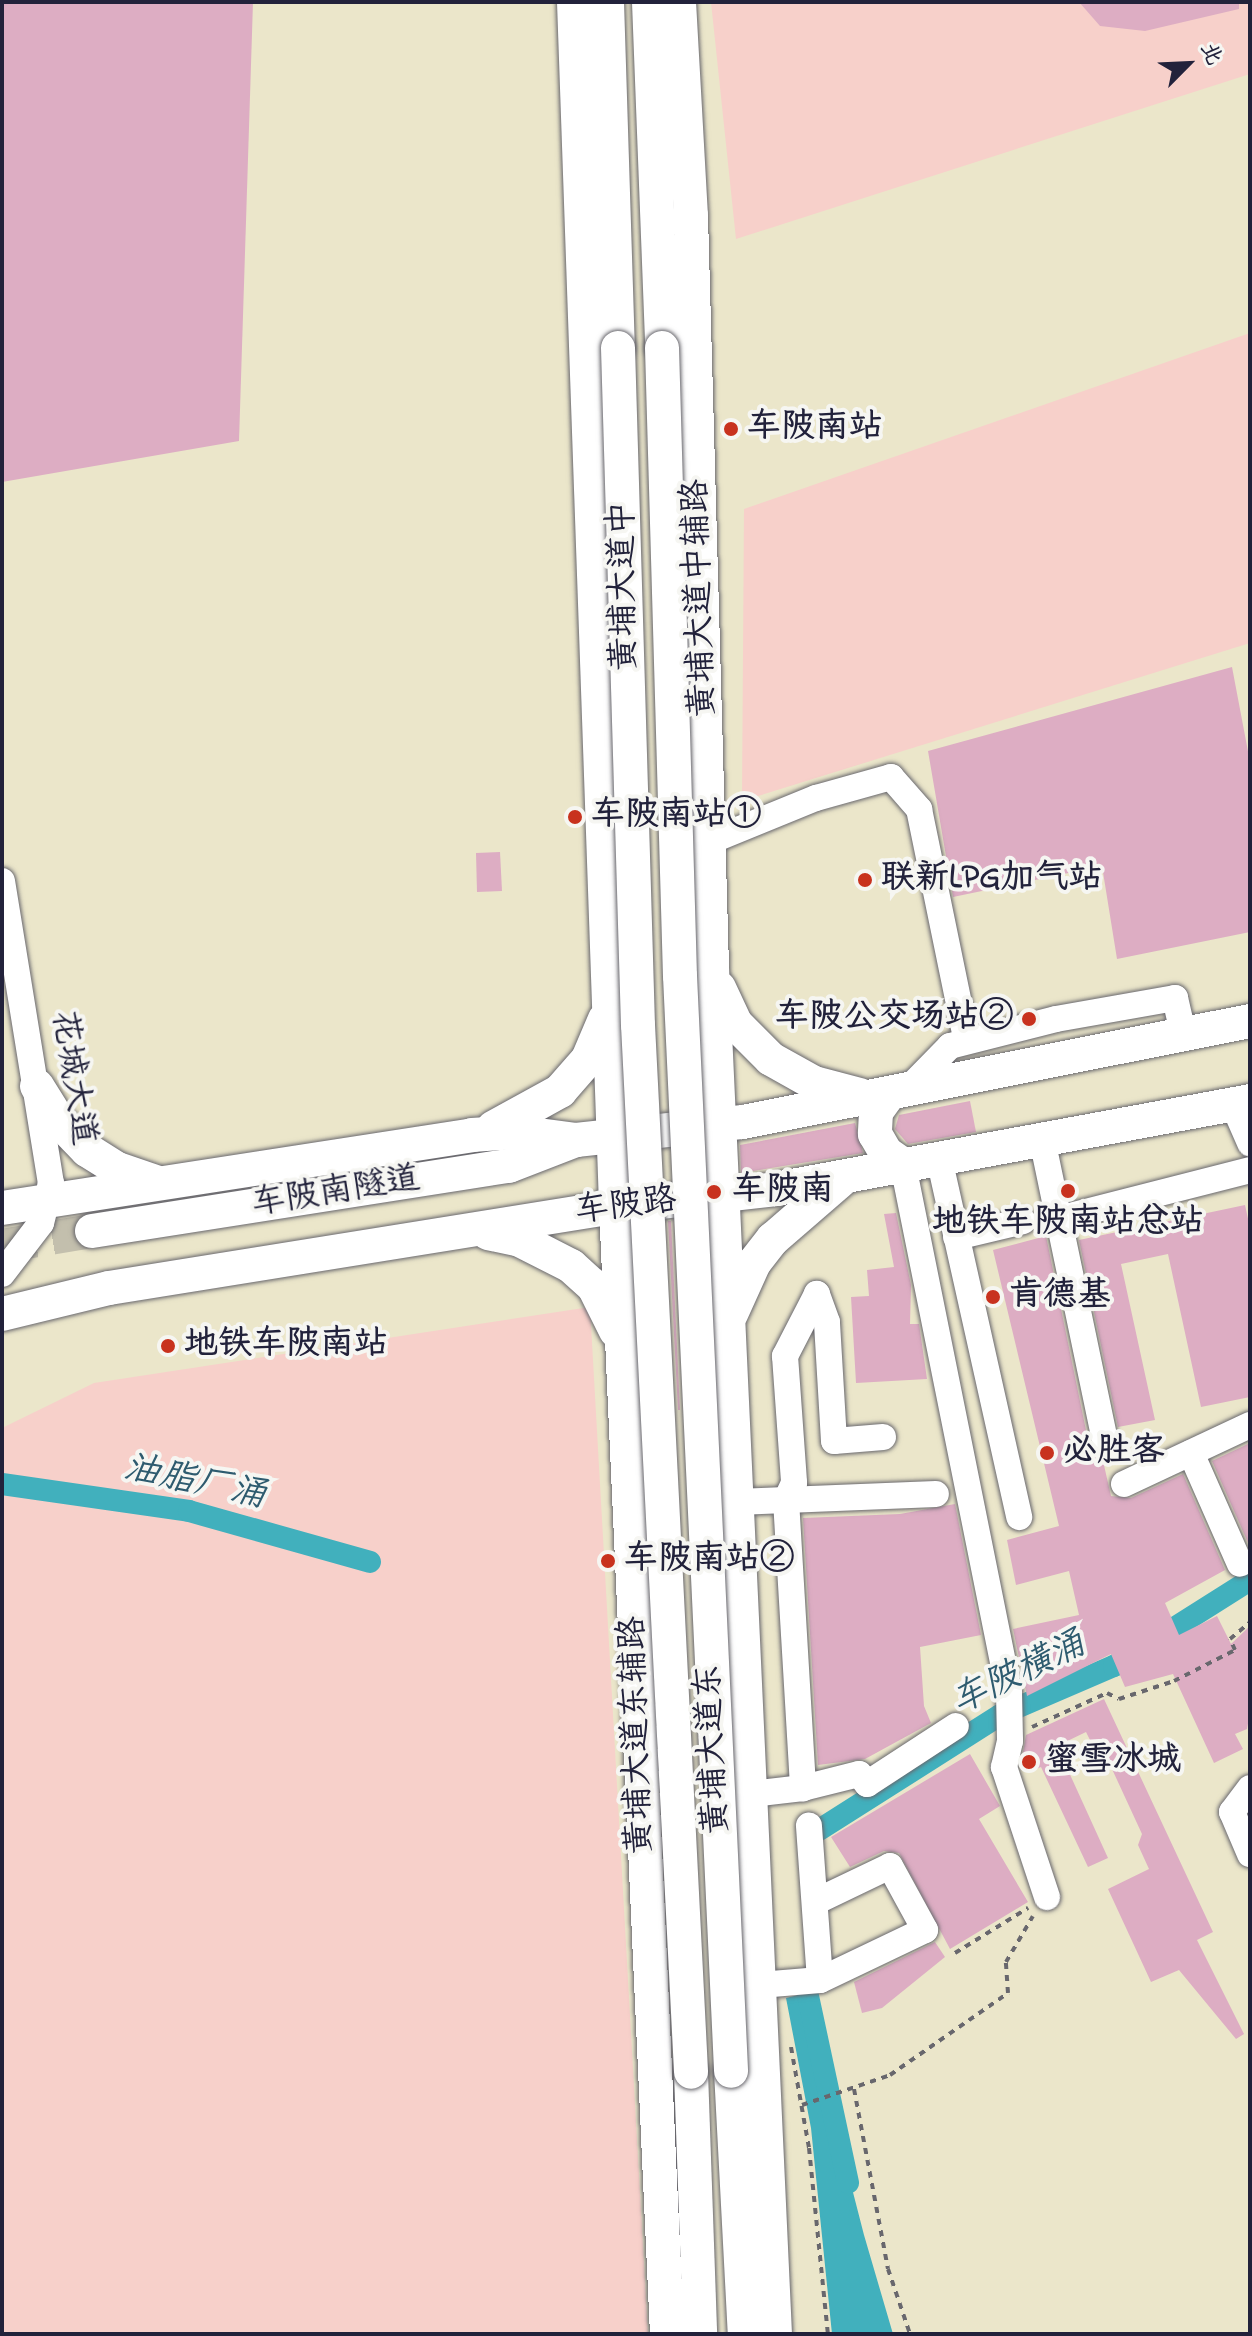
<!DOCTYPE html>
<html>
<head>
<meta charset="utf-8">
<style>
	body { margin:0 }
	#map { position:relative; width:1252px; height:2336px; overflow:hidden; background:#ebe6ca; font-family:"Indie Flower","LXGW WenKai TC",sans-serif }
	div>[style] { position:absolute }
	.built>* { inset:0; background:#f7d0ca }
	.water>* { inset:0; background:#41b0bd }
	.canal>* { height:22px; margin:-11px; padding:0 11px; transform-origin:11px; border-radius:11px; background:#41b0bd }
	.building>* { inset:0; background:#ddadc3 }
	.major-tunnel>* { height:34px; margin-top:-17px; transform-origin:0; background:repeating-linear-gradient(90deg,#c3bfad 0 34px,transparent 0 51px) }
	.path>* { height:4px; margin-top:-2px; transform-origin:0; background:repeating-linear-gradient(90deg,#68676d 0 6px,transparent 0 12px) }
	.roads { filter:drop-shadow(0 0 2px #68676d) drop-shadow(0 0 2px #68676d) }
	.minor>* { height:26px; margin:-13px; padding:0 13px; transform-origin:13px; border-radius:13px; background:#fff }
	.major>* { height:34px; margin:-17px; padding:0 17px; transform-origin:17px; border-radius:17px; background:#fff }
	.bridges { filter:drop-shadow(0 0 2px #68676d) drop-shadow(0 0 2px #68676d) }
	.major-bridge>* { height:34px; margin:-17px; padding:0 17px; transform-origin:17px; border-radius:17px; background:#fff }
	.dots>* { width:22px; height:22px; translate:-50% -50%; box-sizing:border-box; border:4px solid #f6f6f2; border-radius:50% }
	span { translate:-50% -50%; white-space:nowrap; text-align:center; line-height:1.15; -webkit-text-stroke:8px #f6f6f2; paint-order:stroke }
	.poi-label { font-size:34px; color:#22223b; font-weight:700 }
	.left { translate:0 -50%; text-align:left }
	.right { translate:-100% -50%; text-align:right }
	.street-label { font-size:34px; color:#22223b }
	.water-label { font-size:36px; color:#2e5b6f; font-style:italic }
	.frame { position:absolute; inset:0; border:4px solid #22223b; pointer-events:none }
	.north { position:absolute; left:1148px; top:24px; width:80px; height:80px; -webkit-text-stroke:6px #f6f6f2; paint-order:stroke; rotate:66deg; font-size:22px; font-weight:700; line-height:32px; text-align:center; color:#22223b }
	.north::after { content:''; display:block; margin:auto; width:28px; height:36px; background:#22223b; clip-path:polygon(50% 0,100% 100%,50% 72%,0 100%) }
</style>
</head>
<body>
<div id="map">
	<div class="built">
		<i style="clip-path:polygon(711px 2px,1250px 2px,1250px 74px,736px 239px)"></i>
		<i style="clip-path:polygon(1250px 333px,1250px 643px,742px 801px,744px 509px)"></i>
		<i style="clip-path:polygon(590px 1307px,648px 2334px,2px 2334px,2px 1428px,94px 1383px)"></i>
	</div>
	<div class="water">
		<i style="clip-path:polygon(802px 1994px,864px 2235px,893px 2334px,832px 2334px,811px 2128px,786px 1998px)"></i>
	</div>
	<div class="canal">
		<i style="left:2px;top:1484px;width:189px;rotate:8.2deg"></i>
		<i style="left:189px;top:1511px;width:188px;rotate:15.7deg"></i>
		<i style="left:819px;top:1830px;width:214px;rotate:-32.4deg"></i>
		<i style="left:1000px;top:1715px;width:124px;rotate:-23.3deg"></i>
		<i style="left:1114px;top:1666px;width:161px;rotate:-32.3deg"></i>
		<i style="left:808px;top:1996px;width:191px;rotate:77.9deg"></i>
	</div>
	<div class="building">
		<i style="clip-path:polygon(2px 2px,253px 2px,239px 441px,2px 482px)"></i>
		<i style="clip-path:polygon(1079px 2px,1239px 2px,1239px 9px,1145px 31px,1100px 26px)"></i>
		<i style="clip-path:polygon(1232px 667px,1250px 762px,1250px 932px,1117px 959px,1102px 866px,953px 897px,928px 751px)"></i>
		<i style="clip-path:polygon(500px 852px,502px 891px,477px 892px,476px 853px)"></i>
		<i style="clip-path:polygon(970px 1101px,976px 1132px,908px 1144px,895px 1129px,899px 1115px)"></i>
		<i style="clip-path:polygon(855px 1123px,863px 1153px,741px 1173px,740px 1145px)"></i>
		<i style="clip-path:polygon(1245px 1205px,1250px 1228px,1250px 1397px,1201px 1407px,1168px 1254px,1121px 1264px,1155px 1420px,1118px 1427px,1079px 1240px)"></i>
		<i style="clip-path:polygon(896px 1213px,911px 1285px,910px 1324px,919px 1324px,927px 1379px,856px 1383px,851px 1297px,869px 1296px,867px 1270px,894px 1267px,884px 1214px)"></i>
		<i style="clip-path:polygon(668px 1221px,671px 1221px,680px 1410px,678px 1410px)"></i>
		<i style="clip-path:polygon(1046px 1236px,1088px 1440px,1101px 1452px,1111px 1496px,1131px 1498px,1183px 1474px,1225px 1570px,1165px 1603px,1179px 1635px,1217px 1616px,1231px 1644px,1250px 1626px,1250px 1712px,1247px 1729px,1235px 1734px,1243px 1749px,1214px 1763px,1173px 1674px,1125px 1687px,1111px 1654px,1027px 1696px,1013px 1629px,1079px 1615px,1069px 1571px,1016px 1585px,1007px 1540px,1059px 1526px,993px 1250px)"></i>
		<i style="clip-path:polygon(1250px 1443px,1250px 1545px,1249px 1545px,1212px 1461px)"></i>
		<i style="clip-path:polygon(955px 1504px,981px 1635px,920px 1647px,924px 1706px,931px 1723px,865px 1759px,818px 1765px,803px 1518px,900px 1514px)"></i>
		<i style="clip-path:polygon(1104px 1699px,1213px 1932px,1197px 1940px,1244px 2034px,1236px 2039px,1179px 1970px,1151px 1982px,1108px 1889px,1149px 1869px,1138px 1845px,1142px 1834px,1100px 1743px,1093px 1746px,1086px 1732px,1057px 1746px,1108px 1858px,1088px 1867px,1041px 1767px,1029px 1772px,1022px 1758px,1026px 1735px)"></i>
		<i style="clip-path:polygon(970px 1754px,1000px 1806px,979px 1819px,1028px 1902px,950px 1949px,899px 1853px,884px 1851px,850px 1867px,831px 1837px)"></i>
		<i style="clip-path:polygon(935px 1942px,945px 1957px,882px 2008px,862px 2013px,854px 1982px)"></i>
	</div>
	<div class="major-tunnel">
		<i style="left:2px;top:1246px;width:91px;rotate:-9.5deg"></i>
	</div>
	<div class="path">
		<i style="left:1032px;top:1727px;width:82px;rotate:-24.4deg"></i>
		<i style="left:1107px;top:1693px;width:13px;rotate:27deg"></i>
		<i style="left:1119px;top:1699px;width:58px;rotate:-18.1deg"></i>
		<i style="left:1174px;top:1681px;width:68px;rotate:-26.9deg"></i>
		<i style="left:1235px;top:1650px;width:12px;rotate:-114deg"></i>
		<i style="left:1230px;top:1639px;width:26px;rotate:-40deg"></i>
		<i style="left:955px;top:1953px;width:86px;rotate:-31.7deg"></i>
		<i style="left:791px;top:2047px;width:103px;rotate:79.9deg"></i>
		<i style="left:809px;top:2148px;width:187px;rotate:84.2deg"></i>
		<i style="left:854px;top:2089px;width:183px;rotate:79.3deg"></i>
		<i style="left:888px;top:2269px;width:69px;rotate:71.3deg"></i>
		<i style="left:802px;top:2105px;width:93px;rotate:-18.8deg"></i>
		<i style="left:890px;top:2075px;width:144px;rotate:-34.8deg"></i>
		<i style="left:1008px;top:1993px;width:31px;rotate:-94deg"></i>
		<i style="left:1006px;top:1962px;width:53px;rotate:-59.6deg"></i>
	</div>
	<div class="roads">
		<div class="minor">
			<i style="left:708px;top:842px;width:117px;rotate:-22.2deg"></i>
			<i style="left:816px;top:798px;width:78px;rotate:-15.6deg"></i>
			<i style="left:891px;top:777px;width:43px;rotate:48.8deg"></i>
			<i style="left:919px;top:809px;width:234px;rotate:78.4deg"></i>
			<i style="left:2px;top:881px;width:306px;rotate:80.8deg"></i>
			<i style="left:51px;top:1183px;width:41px;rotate:104deg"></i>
			<i style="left:41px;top:1223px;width:64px;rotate:127.4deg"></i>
			<i style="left:906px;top:1091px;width:63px;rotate:-45.6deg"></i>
			<i style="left:950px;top:1046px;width:109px;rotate:-14.3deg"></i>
			<i style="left:1056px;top:1019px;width:121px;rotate:-10deg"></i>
			<i style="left:1175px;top:998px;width:37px;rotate:77deg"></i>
			<i style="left:1233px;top:1104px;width:43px;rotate:66.4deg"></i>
			<i style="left:1042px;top:1139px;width:304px;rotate:78.2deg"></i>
			<i style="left:939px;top:1158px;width:368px;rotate:77.4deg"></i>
			<i style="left:903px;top:1165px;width:538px;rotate:78.63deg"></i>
			<i style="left:1009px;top:1692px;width:49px;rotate:88.8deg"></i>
			<i style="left:1010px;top:1741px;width:27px;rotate:103deg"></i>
			<i style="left:1004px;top:1767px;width:137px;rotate:71.7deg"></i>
			<i style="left:1058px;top:1219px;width:198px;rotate:-14.3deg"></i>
			<i style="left:956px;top:1237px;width:69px;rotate:-13.4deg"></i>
			<i style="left:883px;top:1437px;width:49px;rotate:175.3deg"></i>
			<i style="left:834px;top:1441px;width:119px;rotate:-93.4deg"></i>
			<i style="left:827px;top:1322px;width:30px;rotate:-110deg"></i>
			<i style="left:817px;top:1294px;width:70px;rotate:117.3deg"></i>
			<i style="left:785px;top:1356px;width:127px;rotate:85.9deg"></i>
			<i style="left:794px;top:1483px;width:19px;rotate:115deg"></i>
			<i style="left:786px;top:1500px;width:150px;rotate:-2.3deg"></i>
			<i style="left:1191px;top:1453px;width:121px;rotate:66.2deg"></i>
			<i style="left:1124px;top:1484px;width:139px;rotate:-25.1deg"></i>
			<i style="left:737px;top:1502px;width:49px;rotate:-2.3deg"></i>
			<i style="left:786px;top:1500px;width:289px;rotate:86.6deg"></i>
			<i style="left:803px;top:1788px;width:52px;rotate:173.4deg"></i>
			<i style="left:803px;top:1788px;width:58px;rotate:-14deg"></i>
			<i style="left:859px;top:1774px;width:13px;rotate:51deg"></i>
			<i style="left:867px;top:1784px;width:106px;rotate:-33.1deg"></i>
			<i style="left:1250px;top:1788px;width:30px;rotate:127deg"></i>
			<i style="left:1232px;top:1812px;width:46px;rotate:66.8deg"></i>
			<i style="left:815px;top:1902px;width:83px;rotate:-25.6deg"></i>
			<i style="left:890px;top:1866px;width:73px;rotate:61.3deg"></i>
			<i style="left:925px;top:1930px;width:116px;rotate:154.5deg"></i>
			<i style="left:760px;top:1985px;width:60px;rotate:-4.8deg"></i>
			<i style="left:820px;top:1980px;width:155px;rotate:-94.1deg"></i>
		</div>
		<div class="major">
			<i style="left:574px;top:2px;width:1206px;rotate:88deg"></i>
			<i style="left:616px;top:1207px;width:1128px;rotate:87.41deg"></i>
			<i style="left:607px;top:2px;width:346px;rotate:88.2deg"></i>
			<i style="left:649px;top:2px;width:346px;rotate:87.8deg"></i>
			<i style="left:679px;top:2px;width:214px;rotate:86.8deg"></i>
			<i style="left:691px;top:216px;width:752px;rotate:88.4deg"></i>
			<i style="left:712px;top:968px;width:1367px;rotate:87.36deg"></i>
			<i style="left:719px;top:988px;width:40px;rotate:65deg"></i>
			<i style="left:736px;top:1024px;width:49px;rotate:45deg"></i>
			<i style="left:771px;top:1059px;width:49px;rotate:29.2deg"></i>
			<i style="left:814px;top:1083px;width:48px;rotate:14.6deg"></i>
			<i style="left:37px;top:1086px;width:40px;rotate:58deg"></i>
			<i style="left:58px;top:1120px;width:42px;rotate:46deg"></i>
			<i style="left:87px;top:1150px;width:36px;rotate:32deg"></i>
			<i style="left:118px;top:1169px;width:40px;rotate:18.9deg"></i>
			<i style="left:889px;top:1094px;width:22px;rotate:126deg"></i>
			<i style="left:876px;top:1112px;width:22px;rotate:93deg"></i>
			<i style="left:875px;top:1134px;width:22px;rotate:60deg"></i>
			<i style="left:886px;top:1153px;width:21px;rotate:35deg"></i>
			<i style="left:493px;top:1128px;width:77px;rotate:-28.9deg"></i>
			<i style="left:560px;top:1091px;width:43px;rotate:-48.8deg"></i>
			<i style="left:588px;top:1059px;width:43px;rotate:-67deg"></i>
			<i style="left:2px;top:1208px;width:476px;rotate:-8.8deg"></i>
			<i style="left:472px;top:1135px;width:44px;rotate:-3.9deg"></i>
			<i style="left:516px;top:1132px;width:61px;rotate:7.6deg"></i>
			<i style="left:576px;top:1140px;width:168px;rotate:-6.2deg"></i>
			<i style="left:743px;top:1122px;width:517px;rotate:-11.27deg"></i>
			<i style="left:92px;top:1231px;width:422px;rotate:-8.9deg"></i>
			<i style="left:509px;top:1166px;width:72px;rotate:-21.2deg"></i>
			<i style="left:488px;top:1233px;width:33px;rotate:12deg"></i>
			<i style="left:520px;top:1240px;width:57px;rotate:27deg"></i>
			<i style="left:571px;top:1266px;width:31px;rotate:42deg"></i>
			<i style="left:594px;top:1287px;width:49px;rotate:63.4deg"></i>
			<i style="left:2px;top:1314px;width:110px;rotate:-13.7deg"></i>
			<i style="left:109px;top:1288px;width:504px;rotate:-9.13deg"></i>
			<i style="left:607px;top:1208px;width:170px;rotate:-6.4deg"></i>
			<i style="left:776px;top:1189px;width:482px;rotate:-10.5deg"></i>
			<i style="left:731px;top:1314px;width:56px;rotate:-65.7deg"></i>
			<i style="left:754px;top:1263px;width:31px;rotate:-52deg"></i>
			<i style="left:773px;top:1239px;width:89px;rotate:-40.9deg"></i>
			<i style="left:731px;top:2071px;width:263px;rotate:87deg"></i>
			<i style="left:691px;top:2072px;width:262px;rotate:88deg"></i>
		</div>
	</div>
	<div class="bridges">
		<div class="major-bridge">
			<i style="left:618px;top:348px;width:677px;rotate:88.31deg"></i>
			<i style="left:638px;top:1025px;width:1048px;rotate:87.1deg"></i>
			<i style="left:662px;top:348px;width:628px;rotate:88.36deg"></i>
			<i style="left:680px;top:976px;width:1096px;rotate:87.33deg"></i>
		</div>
	</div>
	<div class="dots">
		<i style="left:731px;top:429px;background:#c8321e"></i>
		<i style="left:575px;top:817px;background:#c8321e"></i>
		<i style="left:865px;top:880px;background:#c8321e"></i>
		<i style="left:1029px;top:1019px;background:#c8321e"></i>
		<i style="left:1068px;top:1191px;background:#c8321e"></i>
		<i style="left:714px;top:1192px;background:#c8321e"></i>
		<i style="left:993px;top:1297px;background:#c8321e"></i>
		<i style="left:168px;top:1346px;background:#c8321e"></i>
		<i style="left:1047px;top:1453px;background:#c8321e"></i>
		<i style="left:608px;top:1561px;background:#c8321e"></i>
		<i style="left:1029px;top:1762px;background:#c8321e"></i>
	</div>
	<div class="poi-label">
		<span class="left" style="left:747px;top:429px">车陂南站</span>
		<span class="left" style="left:591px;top:817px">车陂南站①</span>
		<span class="left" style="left:881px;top:880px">联新LPG加气站</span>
		<span class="right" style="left:1013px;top:1019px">车陂公交场站②</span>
		<span class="left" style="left:732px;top:1192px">车陂南</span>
		<span style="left:1068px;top:1224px">地铁车陂南站总站</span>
		<span class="left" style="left:1009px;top:1297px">肯德基</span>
		<span class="left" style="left:184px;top:1346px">地铁车陂南站</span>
		<span class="left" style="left:1063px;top:1453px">必胜客</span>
		<span class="left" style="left:624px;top:1561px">车陂南站②</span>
		<span class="left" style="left:1045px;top:1762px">蜜雪冰城</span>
	</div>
	<div class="street-label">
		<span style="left:625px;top:586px;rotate:-91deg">黄埔大道中</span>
		<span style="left:701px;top:598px;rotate:-92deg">黄埔大道中辅路</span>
		<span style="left:72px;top:1078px;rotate:81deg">花城大道</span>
		<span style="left:336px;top:1193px;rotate:-9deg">车陂南隧道</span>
		<span style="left:626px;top:1207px;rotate:-7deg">车陂路</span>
		<span style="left:638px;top:1735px;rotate:-92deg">黄埔大道东辅路</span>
		<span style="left:714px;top:1749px;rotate:-93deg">黄埔大道东</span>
	</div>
	<div class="water-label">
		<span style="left:195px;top:1483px;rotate:12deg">油脂厂涌</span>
		<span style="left:1019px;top:1674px;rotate:-26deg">车陂横涌</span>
	</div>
	<div class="frame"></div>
	<div class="north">北</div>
</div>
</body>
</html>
